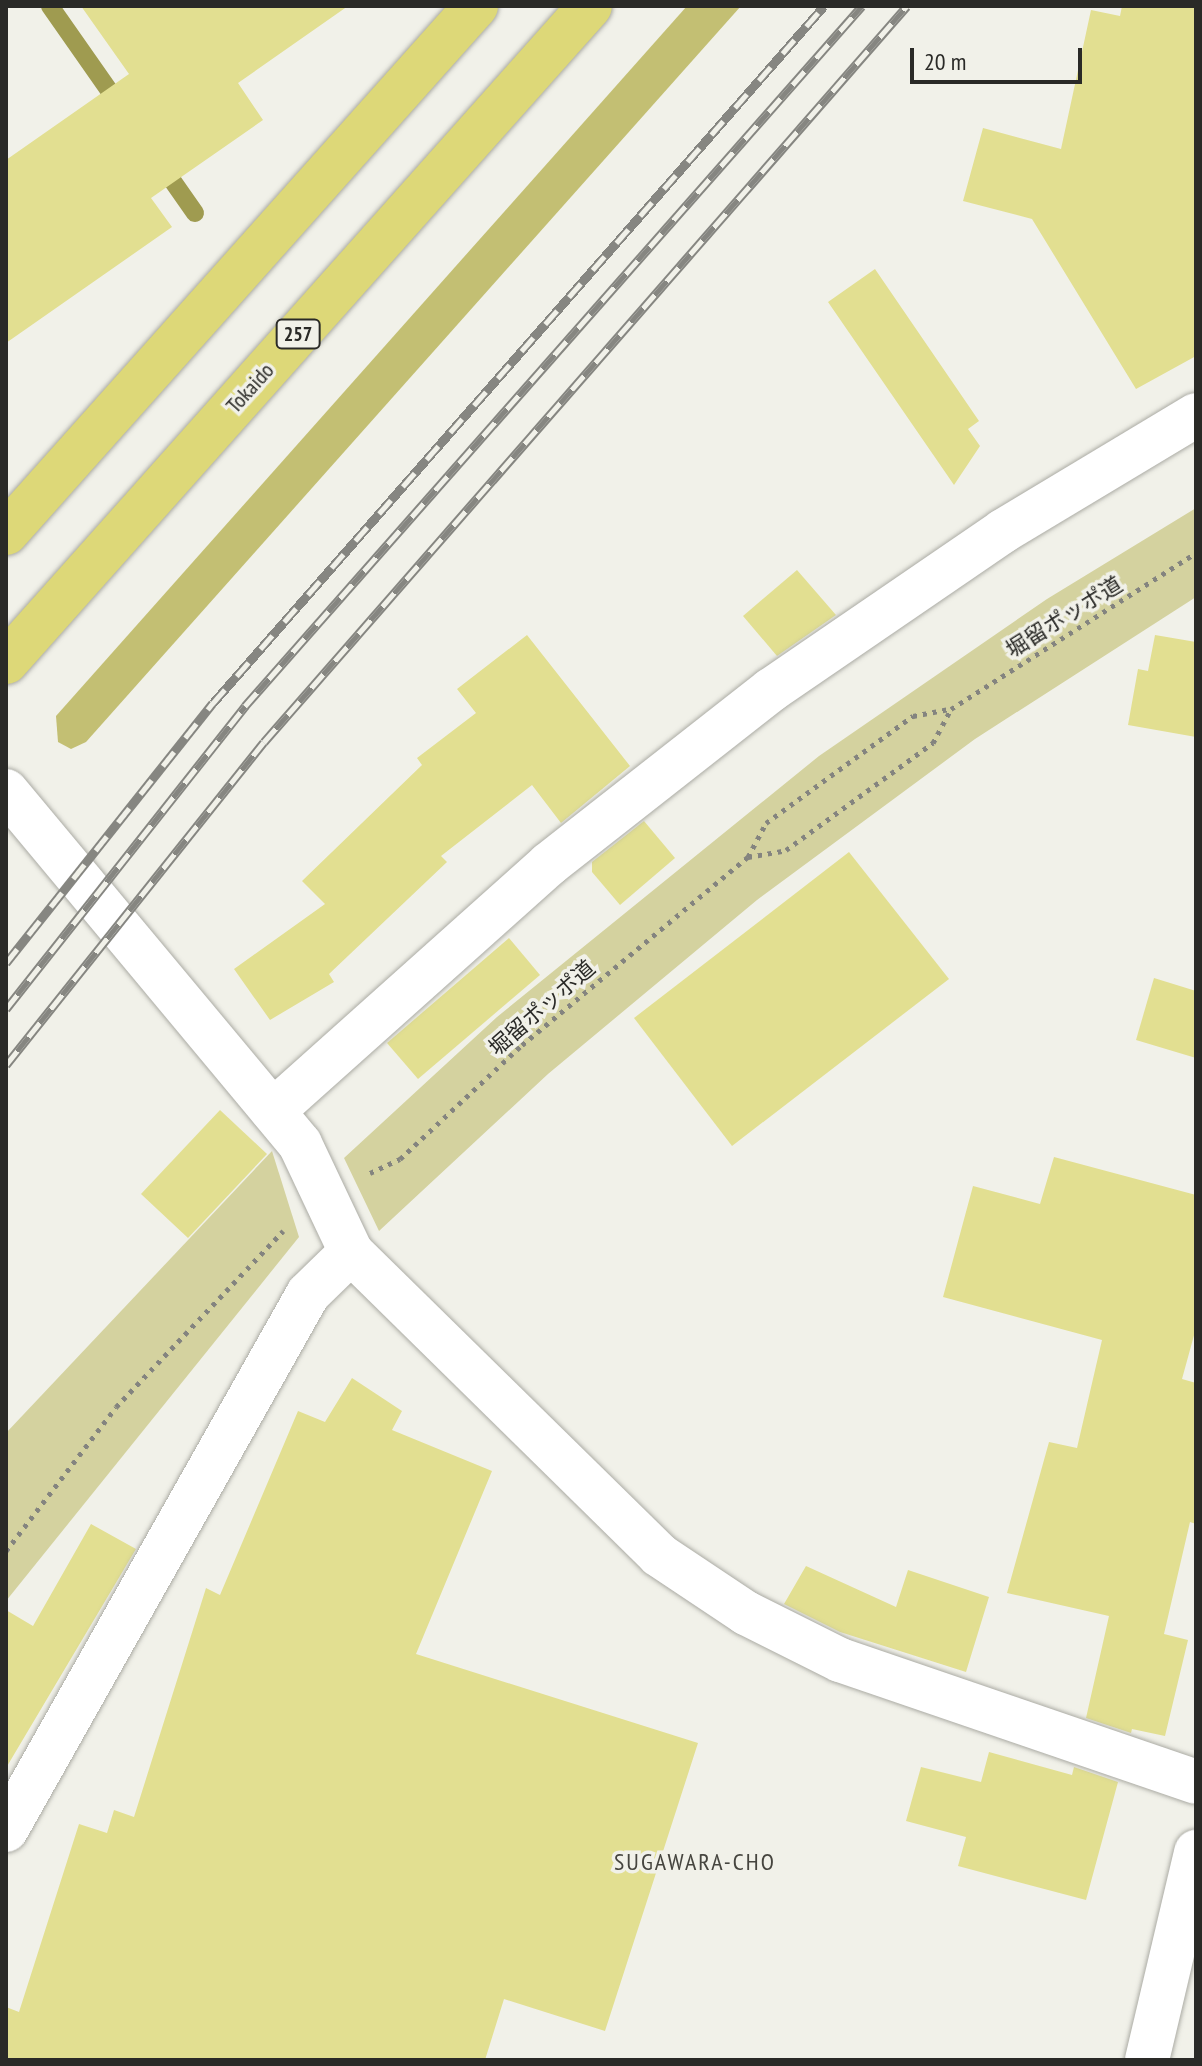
<!DOCTYPE html>
<html>
<head>
<meta charset="utf-8">
<style>
	body { margin:0 }
	#map { position:relative; width:1202px; height:2066px; overflow:hidden; background:#f1f1e9; font-family:"PT Sans Narrow","Noto Sans JP",sans-serif }
	div>[style] { position:absolute }
	.green>* { inset:0; background:#d4d29f }
	.forest>* { inset:0; background:#c3bf73 }
	.stream>* { height:18px; margin:-9px; padding:0 9px; transform-origin:9px; border-radius:9px; background:#9f9b50 }
	.building>* { inset:0; background:#e2df91 }
	.path>* { height:5px; margin-top:-2.5px; transform-origin:0; background:repeating-linear-gradient(90deg,#84847f 0 4px,transparent 0 10px) }
	.roads { filter:drop-shadow(0 0 2px #ababa4) drop-shadow(0 0 2px #ababa4) }
	.minor>* { height:44px; margin:-22px; padding:0 22px; transform-origin:22px; border-radius:22px; background:#fff }
	.highway>* { height:44px; margin:-22px; padding:0 22px; transform-origin:22px; border-radius:22px; background:#ddd878 }
	.rail>* { height:9px; margin-top:-4.5px; transform-origin:0; background:repeating-linear-gradient(90deg,#f1f1e9 0 18px,#868681 0 36px); box-sizing:border-box; border-block:2px solid #868681 }
	span { translate:-50% -50%; white-space:nowrap; text-align:center; line-height:1.15; -webkit-text-stroke:7px #f1f1e9; paint-order:stroke }
	.shield-label span { padding:2px 6px; background:#f1f1e9; border:2px solid; border-radius:6px; -webkit-text-stroke-width:0 }
	.shield-label { font-size:20px; color:#2a2a27; font-weight:700 }
	.street-label { font-size:22px; color:#2a2a27 }
	.neighbourhood-label { font-size:24px; color:#46453f; letter-spacing:2px }
	.frame { position:absolute; inset:0; border:8px solid #2a2a27; pointer-events:none }
	.scale { position:absolute; left:910px; top:48px; width:172px; height:36px; box-sizing:border-box; border:4px solid #2a2a27; border-top:0; padding-left:10px; font-size:24px; line-height:28px; white-space:nowrap; color:#2a2a27; -webkit-text-stroke:6px #f1f1e9; paint-order:stroke }
</style>
</head>
<body>
<div id="map">
	<div class="green">
		<i style="clip-path:polygon(1196px 508px,1196px 597px,975px 739px,757px 900px,548px 1074px,379px 1231px,344px 1158px,497px 1017px,819px 756px,1047px 599px)"></i>
		<i style="clip-path:polygon(272px 1151px,299px 1237px,6px 1601px,6px 1433px)"></i>
	</div>
	<div class="forest">
		<i style="clip-path:polygon(687px 6px,741px 6px,86px 742px,71px 749px,58px 742px,56px 716px)"></i>
	</div>
	<div class="stream">
		<i style="left:50px;top:6px;width:126px;rotate:55deg"></i>
		<i style="left:160px;top:163px;width:61px;rotate:55deg"></i>
	</div>
	<div class="building">
		<i style="clip-path:polygon(81px 6px,348px 6px,238px 83px,263px 120px,151px 198px,172px 227px,6px 343px,6px 160px,129px 74px)"></i>
		<i style="clip-path:polygon(1122px 6px,1196px 6px,1196px 356px,1136px 389px,1032px 219px,963px 201px,983px 128px,1061px 149px,1091px 10px,1120px 16px)"></i>
		<i style="clip-path:polygon(875px 269px,979px 421px,968px 429px,980px 446px,954px 485px,828px 302px)"></i>
		<i style="clip-path:polygon(797px 570px,836px 615px,777px 656px,743px 616px)"></i>
		<i style="clip-path:polygon(527px 635px,630px 766px,561px 823px,532px 785px,441px 856px,447px 862px,329px 974px,334px 982px,270px 1020px,234px 969px,325px 904px,302px 881px,422px 765px,417px 758px,476px 713px,457px 689px)"></i>
		<i style="clip-path:polygon(1155px 635px,1196px 642px,1196px 737px,1128px 725px,1138px 669px,1148px 671px)"></i>
		<i style="clip-path:polygon(644px 821px,675px 858px,620px 905px,592px 872px,592px 862px)"></i>
		<i style="clip-path:polygon(849px 852px,949px 979px,732px 1146px,634px 1018px)"></i>
		<i style="clip-path:polygon(509px 938px,540px 975px,418px 1079px,387px 1043px)"></i>
		<i style="clip-path:polygon(1154px 978px,1196px 991px,1196px 1058px,1136px 1040px)"></i>
		<i style="clip-path:polygon(220px 1110px,267px 1154px,188px 1238px,141px 1194px)"></i>
		<i style="clip-path:polygon(1054px 1157px,1196px 1195px,1196px 1328px,1182px 1379px,1196px 1383px,1196px 1524px,1190px 1522px,1164px 1634px,1188px 1640px,1165px 1736px,1132px 1729px,1131px 1733px,1086px 1718px,1109px 1616px,1007px 1593px,1049px 1442px,1077px 1448px,1102px 1340px,943px 1297px,973px 1186px,1040px 1204px)"></i>
		<i style="clip-path:polygon(352px 1378px,402px 1411px,392px 1430px,492px 1471px,416px 1654px,698px 1743px,605px 2031px,504px 1999px,485px 2060px,6px 2060px,6px 2007px,19px 2012px,79px 1824px,107px 1833px,114px 1810px,134px 1817px,206px 1588px,220px 1595px,298px 1411px,325px 1422px)"></i>
		<i style="clip-path:polygon(91px 1524px,136px 1549px,6px 1768px,6px 1610px,33px 1626px)"></i>
		<i style="clip-path:polygon(806px 1566px,896px 1607px,908px 1570px,989px 1597px,966px 1672px,840px 1632px,784px 1604px)"></i>
		<i style="clip-path:polygon(989px 1752px,1072px 1775px,1074px 1767px,1118px 1782px,1086px 1900px,958px 1866px,966px 1837px,906px 1821px,921px 1767px,981px 1782px)"></i>
	</div>
	<div class="path">
		<i style="left:748px;top:857px;width:38px;rotate:-62deg"></i>
		<i style="left:766px;top:823px;width:182px;rotate:-36.1deg"></i>
		<i style="left:913px;top:716px;width:38px;rotate:-11deg"></i>
		<i style="left:370px;top:1173px;width:33px;rotate:-25deg"></i>
		<i style="left:400px;top:1159px;width:167px;rotate:-43.1deg"></i>
		<i style="left:522px;top:1045px;width:294px;rotate:-39.8deg"></i>
		<i style="left:748px;top:857px;width:39px;rotate:-10deg"></i>
		<i style="left:786px;top:850px;width:182px;rotate:-36.1deg"></i>
		<i style="left:933px;top:743px;width:38px;rotate:-62deg"></i>
		<i style="left:951px;top:709px;width:290px;rotate:-32.5deg"></i>
		<i style="left:6px;top:1551px;width:181px;rotate:-52.6deg"></i>
		<i style="left:116px;top:1407px;width:243px;rotate:-46.5deg"></i>
	</div>
	<div class="roads">
		<div class="minor">
			<i style="left:6px;top:791px;width:459px;rotate:50.2deg"></i>
			<i style="left:300px;top:1144px;width:119px;rotate:64.7deg"></i>
			<i style="left:351px;top:1252px;width:432px;rotate:44.5deg"></i>
			<i style="left:659px;top:1555px;width:105px;rotate:33.7deg"></i>
			<i style="left:746px;top:1613px;width:105px;rotate:26.6deg"></i>
			<i style="left:840px;top:1660px;width:376px;rotate:18.9deg"></i>
			<i style="left:273px;top:1111px;width:370px;rotate:-41.8deg"></i>
			<i style="left:549px;top:864px;width:282px;rotate:-38.1deg"></i>
			<i style="left:771px;top:690px;width:281px;rotate:-34.4deg"></i>
			<i style="left:1003px;top:531px;width:225px;rotate:-31deg"></i>
			<i style="left:6px;top:1830px;width:615px;rotate:-60.6deg"></i>
			<i style="left:308px;top:1294px;width:60px;rotate:-44.3deg"></i>
			<i style="left:1147px;top:2060px;width:214px;rotate:-76.7deg"></i>
		</div>
		<div class="highway">
			<i style="left:6px;top:533px;width:706px;rotate:-48.27deg"></i>
			<i style="left:6px;top:662px;width:878px;rotate:-48.32deg"></i>
		</div>
	</div>
	<div class="rail">
		<i style="left:6px;top:963px;width:332px;rotate:-51.5deg"></i>
		<i style="left:213px;top:703px;width:927px;rotate:-48.76deg"></i>
		<i style="left:6px;top:1009px;width:386px;rotate:-51.7deg"></i>
		<i style="left:245px;top:706px;width:933px;rotate:-48.61deg"></i>
		<i style="left:6px;top:1065px;width:413px;rotate:-51.4deg"></i>
		<i style="left:264px;top:742px;width:977px;rotate:-48.86deg"></i>
	</div>
	<div class="shield-label">
		<span style="left:298px;top:334px">257</span>
	</div>
	<div class="street-label">
		<span style="left:250px;top:388px;rotate:-48deg">Tokaido</span>
		<span style="left:1064px;top:617px;rotate:-32deg">堀留ポッポ道</span>
		<span style="left:542px;top:1008px;rotate:-41deg">堀留ポッポ道</span>
	</div>
	<div class="neighbourhood-label">
		<span style="left:695px;top:1862px">SUGAWARA-CHO</span>
	</div>
	<div class="frame"></div>
	<div class="scale">20 m</div>
</div>
</body>
</html>
